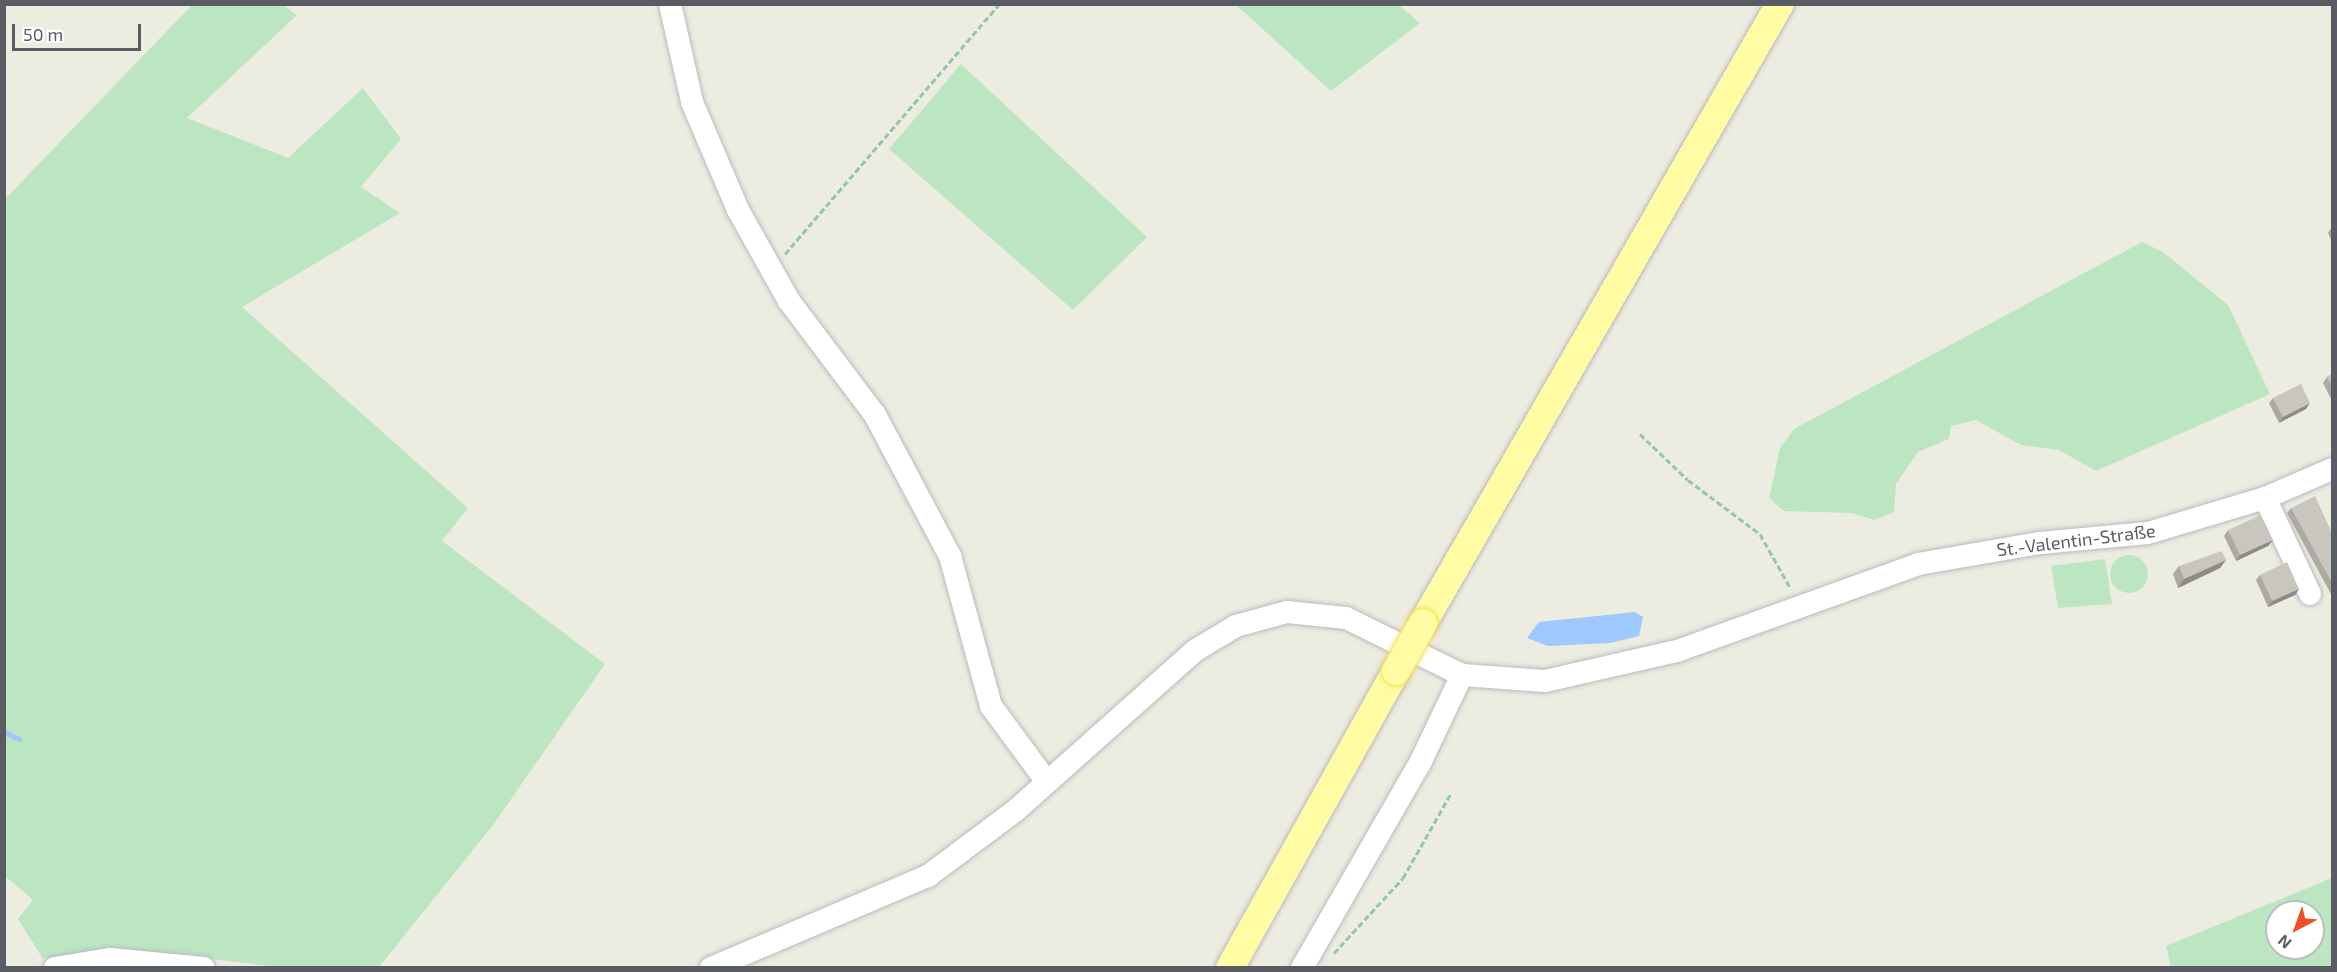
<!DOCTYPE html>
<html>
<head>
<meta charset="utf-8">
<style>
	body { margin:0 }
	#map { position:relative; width:2337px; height:972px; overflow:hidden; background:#edece1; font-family:"Exo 2",sans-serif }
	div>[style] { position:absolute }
	.green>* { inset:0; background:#bce6c1 }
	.round { border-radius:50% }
	.water>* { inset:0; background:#9fc8ff }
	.stream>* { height:5px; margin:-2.5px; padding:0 2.5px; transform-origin:2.5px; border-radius:2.5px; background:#9fc8ff }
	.path>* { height:3px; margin-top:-1.5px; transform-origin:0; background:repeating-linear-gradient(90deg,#94c7a9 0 6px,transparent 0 9px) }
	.roads { filter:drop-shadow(0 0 2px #b9bac0) drop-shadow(0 0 2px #b9bac0) }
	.minor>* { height:22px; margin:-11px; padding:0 11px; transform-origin:11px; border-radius:11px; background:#fff }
	.major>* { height:28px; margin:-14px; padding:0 14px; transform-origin:14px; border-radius:14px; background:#fffca4 }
	.bridges { filter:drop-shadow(0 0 2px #f6de51) drop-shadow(0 0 2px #f6de51) }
	.major-bridge>* { height:28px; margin:-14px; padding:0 14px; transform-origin:14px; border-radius:14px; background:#fffca4 }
	.wall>* { inset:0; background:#acaaa3 }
	.shaded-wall>* { inset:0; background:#8c8b85 }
	.building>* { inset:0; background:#c8c6be }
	span { translate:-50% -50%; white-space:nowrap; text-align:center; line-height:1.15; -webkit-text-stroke:6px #fff; paint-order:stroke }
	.street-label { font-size:18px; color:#595c62 }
	.frame { position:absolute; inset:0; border:6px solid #595c62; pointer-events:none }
	.north { position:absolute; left:2265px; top:900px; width:60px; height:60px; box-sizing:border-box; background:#fff; border:2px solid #bdbec0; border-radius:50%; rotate:221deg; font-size:16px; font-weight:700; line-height:24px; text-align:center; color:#595c62 }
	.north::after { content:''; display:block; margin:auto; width:21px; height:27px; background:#ef5025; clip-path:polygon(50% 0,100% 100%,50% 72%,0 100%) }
	.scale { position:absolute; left:12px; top:24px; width:129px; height:27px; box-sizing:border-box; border:3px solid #595c62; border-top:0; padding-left:8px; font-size:18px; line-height:21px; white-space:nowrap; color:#595c62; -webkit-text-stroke:4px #fff; paint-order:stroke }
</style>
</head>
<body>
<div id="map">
	<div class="green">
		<i style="clip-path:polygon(192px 5px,283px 5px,297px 15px,187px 118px,288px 158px,363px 88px,401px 139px,361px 187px,400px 213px,242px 307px,468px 508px,442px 541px,605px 664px,493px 825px,379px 967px,279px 967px,125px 949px,43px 959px,18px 919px,33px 900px,5px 876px,5px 199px)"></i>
		<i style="clip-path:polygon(1236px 5px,1399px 5px,1420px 23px,1331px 91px)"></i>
		<i style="clip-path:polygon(961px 64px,1147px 237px,1073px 310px,889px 149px)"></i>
		<i style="clip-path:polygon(2142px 242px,2163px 252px,2228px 305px,2270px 394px,2096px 471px,2059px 450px,2021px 445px,1976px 420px,1951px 426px,1949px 439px,1918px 452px,1896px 484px,1894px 512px,1874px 520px,1852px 513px,1784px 511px,1769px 498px,1780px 448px,1794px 429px)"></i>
		<i class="round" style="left:2110px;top:555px;width:38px;height:38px"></i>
		<i style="clip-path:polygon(2105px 559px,2112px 604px,2058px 608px,2051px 566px)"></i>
		<i style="clip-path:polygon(evenodd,2332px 878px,2332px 967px,2171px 967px,2166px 946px,2332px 878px,2277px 912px,2313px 912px,2313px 948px,2277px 948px,2277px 912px)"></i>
	</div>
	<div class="water">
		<i style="clip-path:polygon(1635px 612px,1643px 617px,1639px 636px,1610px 643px,1548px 646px,1527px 638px,1539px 622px)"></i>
	</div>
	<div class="stream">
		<i style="left:4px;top:732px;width:17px;rotate:25deg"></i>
	</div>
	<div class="path">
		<i style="left:785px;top:254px;width:329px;rotate:-49.4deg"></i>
		<i style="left:1640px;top:434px;width:66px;rotate:43.8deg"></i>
		<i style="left:1688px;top:480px;width:90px;rotate:36.9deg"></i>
		<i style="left:1760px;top:534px;width:63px;rotate:60.6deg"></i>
		<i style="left:1334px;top:953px;width:102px;rotate:-47.4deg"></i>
		<i style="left:1403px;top:878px;width:98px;rotate:-60.5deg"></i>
	</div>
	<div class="roads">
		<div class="minor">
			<i style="left:670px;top:4px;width:100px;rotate:77.3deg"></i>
			<i style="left:692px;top:102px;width:117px;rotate:66.9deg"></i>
			<i style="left:738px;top:210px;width:104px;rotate:60.7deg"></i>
			<i style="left:789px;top:301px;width:143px;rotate:53deg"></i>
			<i style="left:875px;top:415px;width:160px;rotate:62deg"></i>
			<i style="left:950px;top:556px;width:156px;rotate:74.7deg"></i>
			<i style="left:991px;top:706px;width:94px;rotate:53.6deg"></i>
			<i style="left:2265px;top:498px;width:106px;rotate:64.9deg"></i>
			<i style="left:55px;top:968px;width:56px;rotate:-9.3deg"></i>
			<i style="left:110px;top:959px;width:94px;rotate:5.5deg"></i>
			<i style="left:711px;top:968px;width:236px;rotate:-23deg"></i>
			<i style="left:928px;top:876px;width:109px;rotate:-36.8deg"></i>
			<i style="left:1015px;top:811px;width:242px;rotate:-41.7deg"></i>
			<i style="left:1196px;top:650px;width:47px;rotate:-31deg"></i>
			<i style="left:1236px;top:626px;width:53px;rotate:-15.4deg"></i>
			<i style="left:1287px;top:612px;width:59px;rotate:5.8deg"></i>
			<i style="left:1346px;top:618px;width:129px;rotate:26.2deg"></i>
			<i style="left:1462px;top:675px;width:83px;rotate:4.1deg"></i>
			<i style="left:1545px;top:681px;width:135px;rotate:-12.8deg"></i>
			<i style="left:1677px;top:651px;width:256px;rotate:-19.8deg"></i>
			<i style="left:1918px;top:564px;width:124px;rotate:-9.8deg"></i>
			<i style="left:2040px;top:543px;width:108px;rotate:-5.3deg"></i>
			<i style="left:2148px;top:533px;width:122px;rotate:-16.7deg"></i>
			<i style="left:2265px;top:498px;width:73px;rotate:-23.4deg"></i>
			<i style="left:1302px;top:968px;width:237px;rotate:-60.1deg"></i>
			<i style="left:1420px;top:763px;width:98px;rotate:-64.5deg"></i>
		</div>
		<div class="major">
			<i style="left:1423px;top:623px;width:715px;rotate:-60.03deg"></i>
			<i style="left:1230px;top:968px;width:340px;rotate:-60.8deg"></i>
		</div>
	</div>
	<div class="bridges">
		<div class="major-bridge">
			<i style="left:1396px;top:671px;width:55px;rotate:-60.6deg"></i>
		</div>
	</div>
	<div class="wall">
		<i style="clip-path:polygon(2332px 227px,2332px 242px,2328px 233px)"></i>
		<i style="clip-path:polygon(2332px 374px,2332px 401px,2323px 383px,2327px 377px)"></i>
		<i style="clip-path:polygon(2273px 398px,2306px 409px,2279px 423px,2269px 403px)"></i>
		<i style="clip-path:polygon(2291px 508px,2332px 533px,2332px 596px,2287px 513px)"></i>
		<i style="clip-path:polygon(2228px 530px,2273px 540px,2268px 546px,2236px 561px,2224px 536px)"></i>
		<i style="clip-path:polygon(2226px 560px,2220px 568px,2178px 588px,2173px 574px,2179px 566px)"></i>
		<i style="clip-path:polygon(2260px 575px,2299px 589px,2295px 595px,2268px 607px,2256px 580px)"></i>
	</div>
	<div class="shaded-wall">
		<i style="clip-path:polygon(2310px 403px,2306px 409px,2279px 423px,2283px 417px)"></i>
		<i style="clip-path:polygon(2273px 540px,2268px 546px,2236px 561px,2240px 555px)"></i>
		<i style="clip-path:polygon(2226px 560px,2220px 568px,2178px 588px,2184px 579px)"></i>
		<i style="clip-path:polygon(2299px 589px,2295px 595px,2268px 607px,2272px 601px)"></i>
	</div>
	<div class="building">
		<i style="clip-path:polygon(2332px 374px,2332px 387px,2327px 377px)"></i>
		<i style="clip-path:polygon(2301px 384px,2310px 403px,2283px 417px,2273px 398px)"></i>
		<i style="clip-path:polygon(2315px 496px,2332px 533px,2332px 583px,2291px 508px)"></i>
		<i style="clip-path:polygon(2261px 515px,2273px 540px,2240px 555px,2228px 530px)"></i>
		<i style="clip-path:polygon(2222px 551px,2226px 560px,2184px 579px,2179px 566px)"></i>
		<i style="clip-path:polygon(2287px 562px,2299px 589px,2272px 601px,2260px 575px)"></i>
	</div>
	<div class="street-label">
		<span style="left:2076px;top:540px;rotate:-7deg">St.-Valentin-Straße</span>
	</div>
	<div class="frame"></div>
	<div class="north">N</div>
	<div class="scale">50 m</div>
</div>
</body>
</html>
